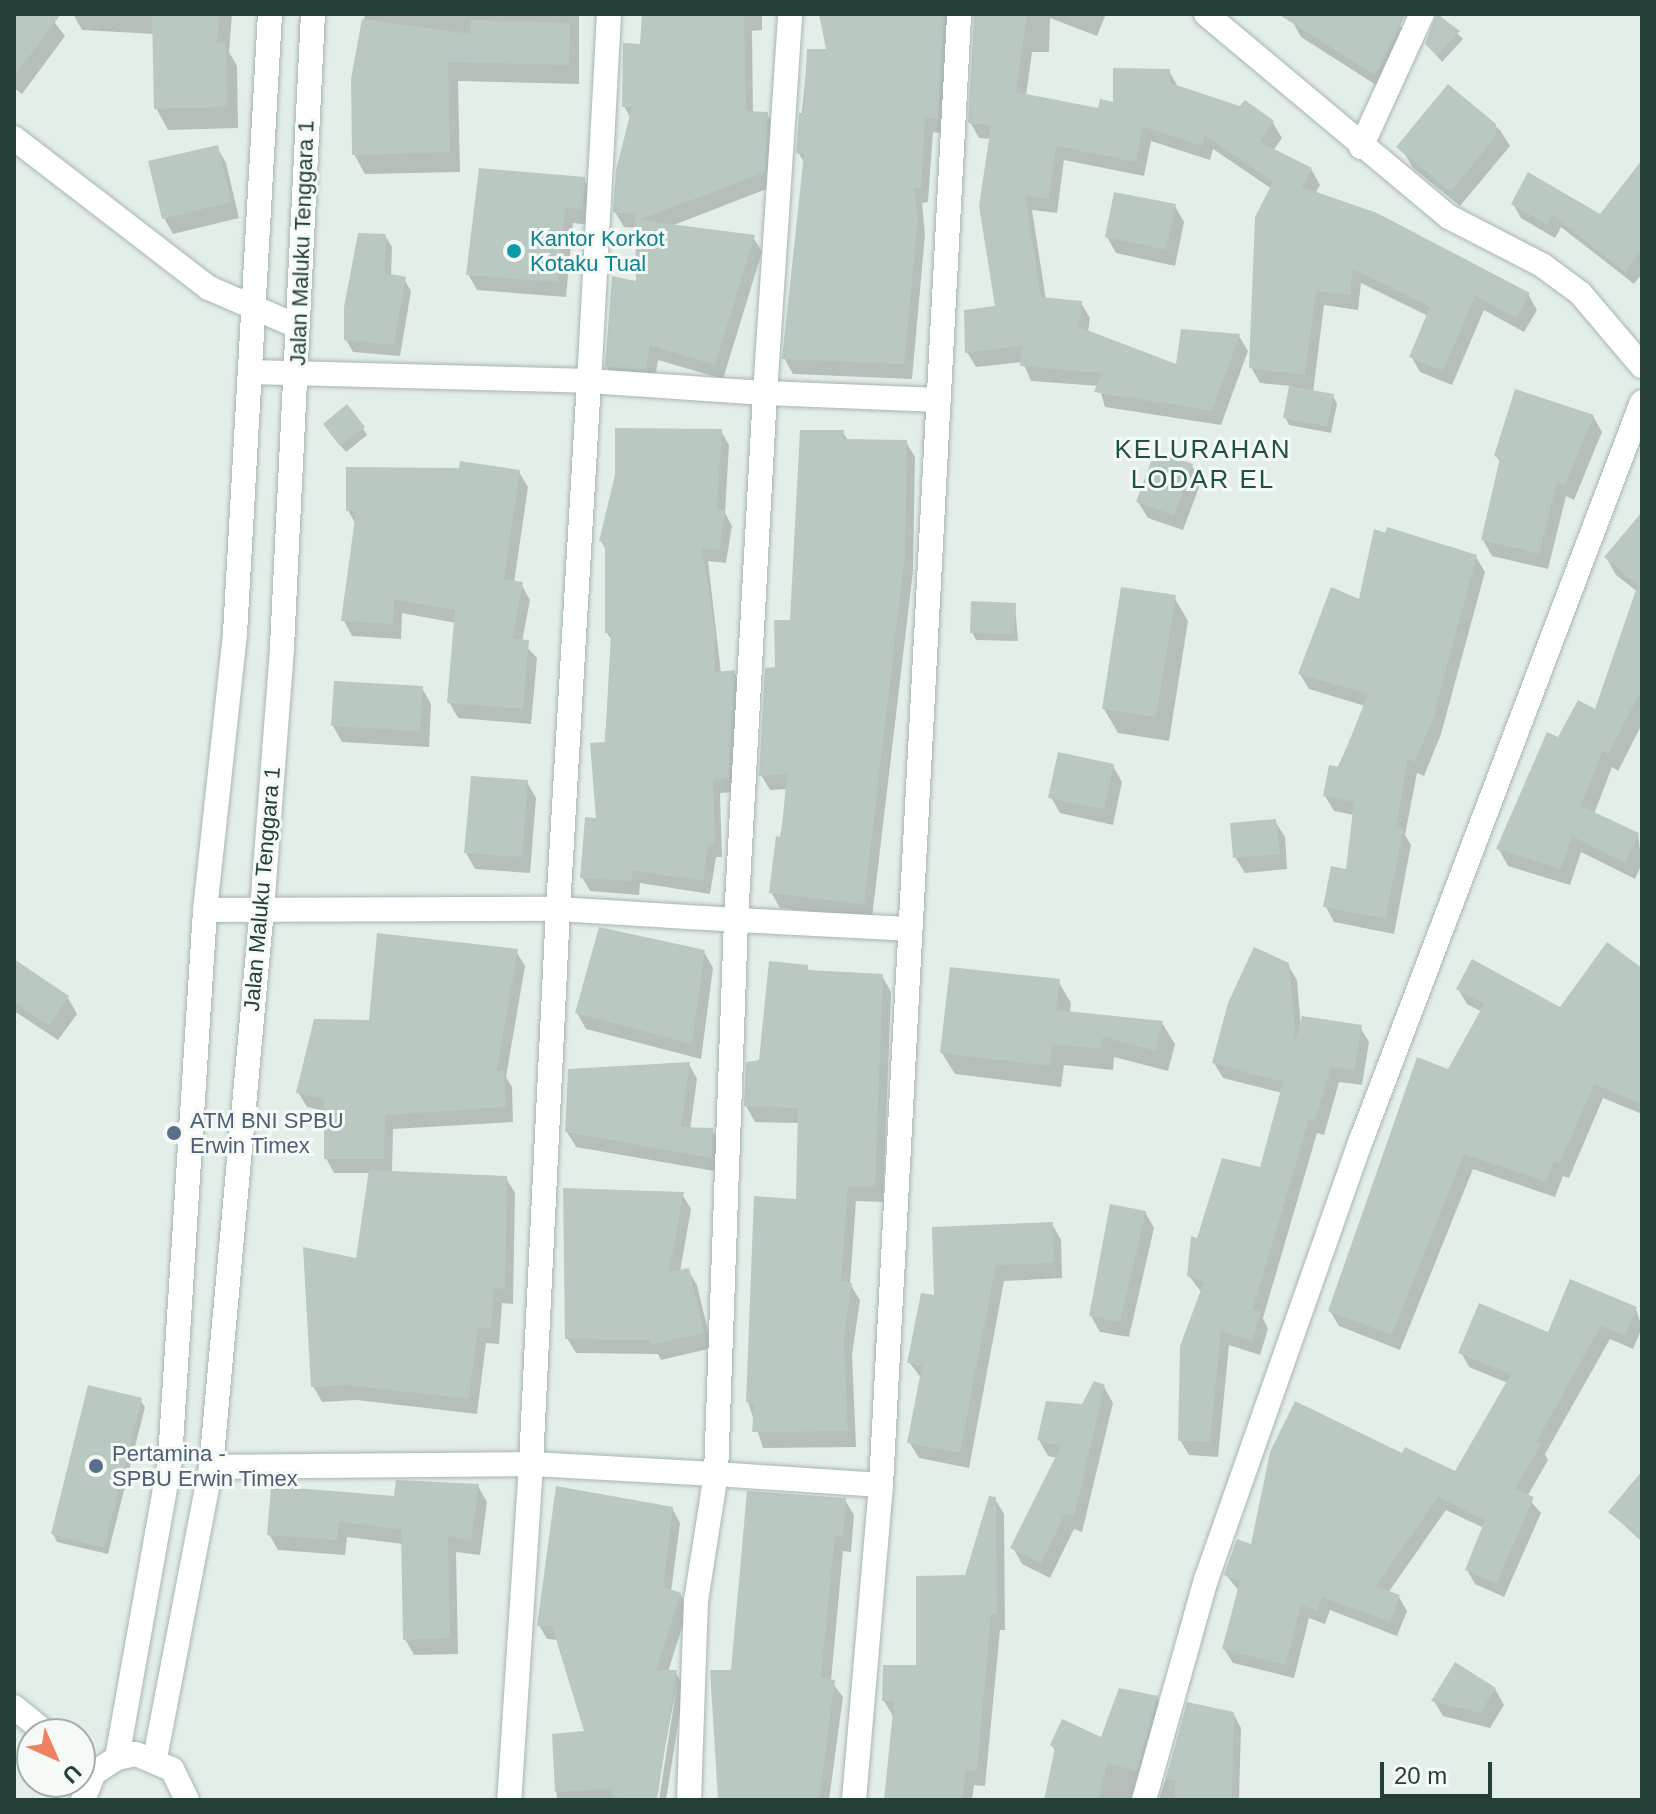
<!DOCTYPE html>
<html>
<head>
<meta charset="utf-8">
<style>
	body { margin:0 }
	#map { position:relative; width:1656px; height:1814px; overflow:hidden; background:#e4eee9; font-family:Arial,sans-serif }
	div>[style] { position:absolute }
	.shadow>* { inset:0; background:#0003 }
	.building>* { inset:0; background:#bac8c2 }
	.roads { filter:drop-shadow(0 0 2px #a7b6b0) drop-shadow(0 0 2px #a7b6b0) }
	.minor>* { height:24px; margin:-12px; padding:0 12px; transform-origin:12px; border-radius:12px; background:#fff }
	.tertiary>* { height:24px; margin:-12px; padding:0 12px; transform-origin:12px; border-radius:12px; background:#fff }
	.secondary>* { height:24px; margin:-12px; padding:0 12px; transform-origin:12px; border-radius:12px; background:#fff }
	.dots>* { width:22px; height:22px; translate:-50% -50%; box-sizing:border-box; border:4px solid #f5faf7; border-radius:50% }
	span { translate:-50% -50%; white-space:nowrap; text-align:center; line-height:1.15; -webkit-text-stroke:6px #f5faf7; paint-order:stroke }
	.culture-label { font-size:22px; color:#0d838f }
	.left { translate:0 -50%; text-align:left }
	.street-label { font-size:22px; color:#243f37 }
	.service-label { font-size:22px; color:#4e5e75 }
	.quarter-label { font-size:26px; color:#205144; letter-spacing:2px }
	.frame { position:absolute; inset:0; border:16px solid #243f37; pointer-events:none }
	.north { position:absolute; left:16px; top:1718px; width:80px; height:80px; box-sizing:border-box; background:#f5faf7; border:2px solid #a1afaa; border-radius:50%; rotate:135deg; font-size:22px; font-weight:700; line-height:32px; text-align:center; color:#243f37 }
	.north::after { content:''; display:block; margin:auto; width:28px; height:36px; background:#f08160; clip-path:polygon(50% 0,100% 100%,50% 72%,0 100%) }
	.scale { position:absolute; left:1380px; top:1762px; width:112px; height:36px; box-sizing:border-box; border:4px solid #243f37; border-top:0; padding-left:10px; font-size:24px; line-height:28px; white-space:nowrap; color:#243f37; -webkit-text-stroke:6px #f5faf7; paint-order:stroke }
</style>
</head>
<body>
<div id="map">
	<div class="shadow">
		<i style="clip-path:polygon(14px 14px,48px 14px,65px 36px,22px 94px,14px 88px)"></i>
		<i style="clip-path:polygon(73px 14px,232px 14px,229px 52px,237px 66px,238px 128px,168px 130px,156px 108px,155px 34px,82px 30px)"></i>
		<i style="clip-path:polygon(365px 14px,579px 14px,579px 84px,458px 81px,460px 172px,365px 174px,354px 154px,353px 80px)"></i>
		<i style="clip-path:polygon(644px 14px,762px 14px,762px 30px,752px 31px,753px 114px,767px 114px,776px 129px,772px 187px,671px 226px,753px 237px,762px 252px,723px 379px,658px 360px,654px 385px,616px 382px,607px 367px,638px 283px,637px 228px,624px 227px,615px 212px,631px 119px,624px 106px,642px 46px)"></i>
		<i style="clip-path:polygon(821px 14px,968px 14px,946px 134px,933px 132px,928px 202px,922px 203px,925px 235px,912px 379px,793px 374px,784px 358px,805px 164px,798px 152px,808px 51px,828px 51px)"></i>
		<i style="clip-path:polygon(969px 14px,1106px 14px,1097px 36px,1050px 18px,1049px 52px,1032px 52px,1026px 96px,1099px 111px,1169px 71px,1178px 87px,1273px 123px,1282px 138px,1273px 151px,1311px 169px,1320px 185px,1315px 194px,1528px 294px,1537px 310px,1524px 332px,1484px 310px,1452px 385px,1420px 372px,1411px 356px,1428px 316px,1361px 283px,1358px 310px,1324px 305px,1313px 393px,1333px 396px,1337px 404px,1331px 433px,1289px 425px,1285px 417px,1291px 386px,1260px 383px,1251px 367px,1272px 189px,1213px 149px,1210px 160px,1151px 141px,1144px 176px,1064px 160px,1057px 213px,1032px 210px,1046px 300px,1081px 303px,1090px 318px,1088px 332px,1178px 366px,1239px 336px,1248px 351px,1221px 425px,1105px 407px,1099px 386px,1031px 381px,1023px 362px,976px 367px,967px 352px,997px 308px,991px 139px,979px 138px,970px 122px,976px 16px)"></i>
		<i style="clip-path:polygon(1296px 14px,1389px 14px,1411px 38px,1384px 90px,1301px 37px,1292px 21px)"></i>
		<i style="clip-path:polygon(1438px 14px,1463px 39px,1442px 62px,1427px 44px)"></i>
		<i style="clip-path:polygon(1448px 87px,1500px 130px,1510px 146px,1460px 206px,1413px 168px,1403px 151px)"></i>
		<i style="clip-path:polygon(217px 147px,226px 163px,239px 218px,173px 234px,164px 218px)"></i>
		<i style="clip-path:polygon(1642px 163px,1642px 274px,1634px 284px,1561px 227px,1555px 238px,1521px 218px,1513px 204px,1600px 216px)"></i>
		<i style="clip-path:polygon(584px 179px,593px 195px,592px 225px,573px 223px,566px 297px,477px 290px,468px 274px)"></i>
		<i style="clip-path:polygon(1175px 206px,1184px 222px,1175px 266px,1116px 253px,1107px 237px)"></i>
		<i style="clip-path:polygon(385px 236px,392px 247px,391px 276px,404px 279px,411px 291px,400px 356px,353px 352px,346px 340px)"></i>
		<i style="clip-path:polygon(1593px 416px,1602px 432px,1574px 500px,1566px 496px,1548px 569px,1492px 556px,1483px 540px,1501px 463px,1496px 456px)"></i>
		<i style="clip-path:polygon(363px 428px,367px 435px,346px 452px,329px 432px)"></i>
		<i style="clip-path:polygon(721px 431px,729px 445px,725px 513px,732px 526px,726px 563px,708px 561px,721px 673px,734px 672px,742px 686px,736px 792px,720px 793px,722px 857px,716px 857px,710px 894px,640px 883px,639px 895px,590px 891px,582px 877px,598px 820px,613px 642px,607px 633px,607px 551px,601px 541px)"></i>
		<i style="clip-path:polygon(843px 432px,848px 441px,906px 442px,915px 457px,913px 571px,872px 918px,780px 908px,771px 892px,788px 789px,770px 790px,761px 775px,777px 669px)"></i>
		<i style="clip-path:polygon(1192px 466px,1201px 482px,1183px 530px,1148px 518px,1138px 502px)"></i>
		<i style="clip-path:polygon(519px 472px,528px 487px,514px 583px,521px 584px,530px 600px,522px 642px,537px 658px,531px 724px,458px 718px,449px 702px,456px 623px,402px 613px,401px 639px,352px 636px,344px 621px,356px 525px,348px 510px)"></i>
		<i style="clip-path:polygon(1642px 515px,1642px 724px,1618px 771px,1612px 767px,1594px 814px,1638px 835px,1642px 864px,1635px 879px,1581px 852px,1570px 885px,1508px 866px,1498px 848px,1559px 739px,1596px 711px,1638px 592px,1616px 575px,1606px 557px)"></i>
		<i style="clip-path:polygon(1476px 557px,1485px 572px,1441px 734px,1424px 776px,1417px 773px,1405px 835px,1411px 845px,1394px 934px,1334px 922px,1326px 907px,1348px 871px,1354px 815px,1334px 811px,1325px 796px,1365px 706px,1309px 689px,1300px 674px,1360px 601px)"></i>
		<i style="clip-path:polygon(1174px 597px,1188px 621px,1169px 741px,1118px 733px,1104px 709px)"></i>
		<i style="clip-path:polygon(1015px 605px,1018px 641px,976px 640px,972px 632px)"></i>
		<i style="clip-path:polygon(422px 688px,431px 704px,429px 747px,342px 742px,333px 726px)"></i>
		<i style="clip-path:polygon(1113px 766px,1122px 782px,1113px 825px,1060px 813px,1051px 797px)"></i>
		<i style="clip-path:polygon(527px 782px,536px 798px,530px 873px,475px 869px,466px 853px)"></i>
		<i style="clip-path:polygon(1275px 821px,1285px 837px,1287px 869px,1245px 873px,1235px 857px)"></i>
		<i style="clip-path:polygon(516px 951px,525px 966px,506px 1077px,512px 1087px,513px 1122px,393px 1129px,392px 1173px,506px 1178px,515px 1193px,513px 1304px,502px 1303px,499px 1344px,486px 1343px,477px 1414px,357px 1400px,322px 1402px,313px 1386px,357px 1260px,370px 1173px,334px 1173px,326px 1158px,326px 1111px,307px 1107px,298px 1092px,371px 1022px)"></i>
		<i style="clip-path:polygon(704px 952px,713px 968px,701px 1059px,586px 1029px,577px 1013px)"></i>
		<i style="clip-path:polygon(14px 961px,68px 998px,77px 1014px,58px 1040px,14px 1011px)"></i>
		<i style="clip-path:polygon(1288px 965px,1297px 980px,1301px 1028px,1360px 1027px,1369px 1042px,1362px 1085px,1339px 1082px,1324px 1135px,1317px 1133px,1263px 1318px,1268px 1329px,1260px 1355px,1229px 1345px,1218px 1457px,1189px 1455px,1180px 1440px,1202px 1293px,1189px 1276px,1199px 1241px,1262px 1170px,1282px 1093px,1223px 1078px,1214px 1063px)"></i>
		<i style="clip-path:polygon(807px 967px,810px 972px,882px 976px,891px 992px,883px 1202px,856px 1201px,850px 1284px,860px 1300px,852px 1355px,856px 1447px,763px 1448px,748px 1402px,798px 1201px,799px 1123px,755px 1122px,746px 1106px,760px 1062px)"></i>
		<i style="clip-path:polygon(1642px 977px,1642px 1114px,1603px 1098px,1569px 1178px,1563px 1176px,1555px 1197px,1473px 1169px,1400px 1350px,1339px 1326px,1330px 1311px,1482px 1012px,1467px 1004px,1458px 989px,1560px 1009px)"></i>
		<i style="clip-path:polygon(1058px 981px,1071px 1003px,1070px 1013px,1162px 1023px,1175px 1044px,1168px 1071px,1114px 1057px,1113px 1070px,1064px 1065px,1061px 1087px,955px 1074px,942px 1053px)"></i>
		<i style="clip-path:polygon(689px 1064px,697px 1079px,690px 1130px,712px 1130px,721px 1146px,720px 1172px,576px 1147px,567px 1132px)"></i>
		<i style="clip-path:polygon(682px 1194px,691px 1209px,680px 1272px,688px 1270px,697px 1285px,712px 1348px,661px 1360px,658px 1354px,576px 1353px,567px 1338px)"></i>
		<i style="clip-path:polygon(1145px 1212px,1154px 1228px,1129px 1337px,1100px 1332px,1091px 1316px)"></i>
		<i style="clip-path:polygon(1052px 1224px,1061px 1240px,1062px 1278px,1004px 1281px,969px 1468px,919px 1458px,909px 1442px,922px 1379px,909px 1362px,936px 1298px)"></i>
		<i style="clip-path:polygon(1636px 1309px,1642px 1328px,1633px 1349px,1610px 1339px,1545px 1454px,1548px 1460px,1527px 1497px,1541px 1513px,1504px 1597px,1475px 1584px,1467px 1570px,1484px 1528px,1446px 1510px,1388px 1593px,1399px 1597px,1407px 1611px,1397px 1636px,1330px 1610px,1325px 1624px,1309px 1618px,1294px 1678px,1233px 1663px,1224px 1649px,1239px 1591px,1226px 1575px,1252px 1547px,1403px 1456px,1456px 1474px,1508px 1383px,1469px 1367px,1461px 1352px,1549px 1335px)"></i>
		<i style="clip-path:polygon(1104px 1387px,1113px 1403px,1082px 1532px,1074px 1529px,1050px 1578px,1022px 1564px,1013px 1548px,1058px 1458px,1048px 1456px,1039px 1440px)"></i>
		<i style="clip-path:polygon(140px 1400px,145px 1407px,108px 1554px,57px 1542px,53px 1534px)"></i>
		<i style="clip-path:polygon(478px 1486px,487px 1502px,480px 1555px,456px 1552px,458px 1654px,414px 1655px,405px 1639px,403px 1544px,347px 1537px,345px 1555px,278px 1550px,269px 1534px,395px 1498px)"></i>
		<i style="clip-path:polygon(995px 1499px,1004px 1514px,1005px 1630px,1000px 1630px,985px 1786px,974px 1785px,972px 1800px,896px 1800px,893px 1716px,884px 1701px,918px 1668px,966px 1577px)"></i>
		<i style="clip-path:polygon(845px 1500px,854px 1515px,851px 1552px,843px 1551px,831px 1681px,843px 1697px,829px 1800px,720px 1800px,733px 1672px)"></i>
		<i style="clip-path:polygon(1642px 1500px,1642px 1542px,1610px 1512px)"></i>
		<i style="clip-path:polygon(672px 1508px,680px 1523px,671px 1592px,680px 1594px,688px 1608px,668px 1672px,675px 1672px,684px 1686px,666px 1800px,659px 1800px,677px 1684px,655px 1800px,557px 1800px,554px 1736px,586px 1733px,559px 1640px,547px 1639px,539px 1625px)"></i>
		<i style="clip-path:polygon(1495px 1689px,1504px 1705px,1490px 1728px,1443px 1716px,1434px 1701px)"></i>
		<i style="clip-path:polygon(1157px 1698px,1165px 1712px,1140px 1800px,1046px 1800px,1056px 1753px,1052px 1745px,1102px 1740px)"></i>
		<i style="clip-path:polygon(1189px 1704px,1233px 1713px,1241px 1728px,1239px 1800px,1159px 1800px)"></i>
	</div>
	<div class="building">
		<i style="clip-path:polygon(14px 14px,61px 14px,14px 77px)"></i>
		<i style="clip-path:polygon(152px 14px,219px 14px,217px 43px,226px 43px,227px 107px,154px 109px)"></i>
		<i style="clip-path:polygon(642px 14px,744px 14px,746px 111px,768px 112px,765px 172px,639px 220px,755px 235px,715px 365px,650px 345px,646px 370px,605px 367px,612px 276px,636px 281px,635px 214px,613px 212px,616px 170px,632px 107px,622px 107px,623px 43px,640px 44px)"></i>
		<i style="clip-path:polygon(819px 14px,944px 14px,938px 119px,925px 117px,921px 188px,914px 188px,918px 218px,904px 364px,782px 359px,804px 154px,796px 153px,799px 113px,804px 113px,807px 49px,826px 49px)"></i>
		<i style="clip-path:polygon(974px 14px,1027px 14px,1016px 92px,1098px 108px,1100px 99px,1113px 102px,1113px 68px,1170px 69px,1170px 83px,1240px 106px,1245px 100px,1274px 121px,1260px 142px,1312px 168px,1302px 187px,1377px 213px,1530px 293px,1516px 318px,1475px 296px,1443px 371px,1409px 357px,1430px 307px,1353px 269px,1350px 295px,1316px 291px,1305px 375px,1249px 368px,1255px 217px,1273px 182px,1205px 136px,1202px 146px,1143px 127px,1136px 162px,1056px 146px,1049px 199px,1025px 195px,1041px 297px,1082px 301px,1079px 327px,1176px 364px,1181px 329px,1240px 334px,1212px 411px,1094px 392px,1102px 373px,1020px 366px,1022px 346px,965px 353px,964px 310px,995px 306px,979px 206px,991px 126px,968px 123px)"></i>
		<i style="clip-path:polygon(1278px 14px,1406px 14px,1375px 75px)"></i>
		<i style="clip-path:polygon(1437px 14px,1460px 31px,1437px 56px,1425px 44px)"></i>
		<i style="clip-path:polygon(362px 19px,470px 34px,471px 20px,570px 23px,569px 65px,448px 62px,450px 152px,352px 155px,351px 79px)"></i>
		<i style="clip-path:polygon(1448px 84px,1496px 124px,1496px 136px,1451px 192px,1396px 147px)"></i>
		<i style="clip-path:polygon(218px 145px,231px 202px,162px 219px,148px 161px)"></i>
		<i style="clip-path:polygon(1642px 160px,1642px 250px,1625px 272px,1553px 215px,1547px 225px,1511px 204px,1528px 172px,1600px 214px)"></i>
		<i style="clip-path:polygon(479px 168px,585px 177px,583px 209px,565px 208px,558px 282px,466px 275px)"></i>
		<i style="clip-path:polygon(1114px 192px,1176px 204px,1166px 250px,1105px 237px)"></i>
		<i style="clip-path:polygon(358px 233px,386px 234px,385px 273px,406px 277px,394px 345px,344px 340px,344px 307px)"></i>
		<i style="clip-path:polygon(1289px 386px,1334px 394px,1327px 426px,1283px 418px)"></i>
		<i style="clip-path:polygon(1515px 389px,1594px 415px,1565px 485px,1557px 482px,1539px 554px,1481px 540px,1500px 458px,1494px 456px)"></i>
		<i style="clip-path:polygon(347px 404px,365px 427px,340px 446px,323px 424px)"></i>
		<i style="clip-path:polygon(615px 428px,722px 429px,717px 509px,725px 511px,719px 550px,702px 548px,715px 631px,714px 672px,735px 670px,729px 778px,713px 780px,715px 844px,708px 844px,703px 881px,633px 870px,632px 881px,580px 878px,585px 817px,596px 818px,590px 743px,605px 742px,611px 633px,605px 633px,605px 543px,599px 541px,615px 475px)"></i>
		<i style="clip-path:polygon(800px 430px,844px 430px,843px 439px,907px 440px,905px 555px,864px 904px,769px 893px,776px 836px,781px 837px,787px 774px,759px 776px,765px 668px,775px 667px,774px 620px,790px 620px)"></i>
		<i style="clip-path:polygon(1155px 451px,1193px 464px,1174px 515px,1136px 502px)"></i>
		<i style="clip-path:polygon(460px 461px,520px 470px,504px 579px,523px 582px,512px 639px,529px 640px,523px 709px,447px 703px,455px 610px,394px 599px,393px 624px,341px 621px,356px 511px,346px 511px,346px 467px,459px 468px)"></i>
		<i style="clip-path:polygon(1642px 512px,1642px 689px,1608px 754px,1602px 751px,1581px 806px,1639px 833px,1625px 863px,1572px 836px,1561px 869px,1496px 849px,1547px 732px,1558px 737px,1578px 700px,1595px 709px,1637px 587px,1641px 588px,1604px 557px)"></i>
		<i style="clip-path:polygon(1387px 527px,1477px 555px,1433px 718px,1415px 762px,1408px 759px,1396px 827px,1404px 828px,1385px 919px,1323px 907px,1331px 866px,1346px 869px,1354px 802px,1323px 796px,1329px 765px,1339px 767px,1368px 694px,1298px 674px,1331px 587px,1359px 599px,1374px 529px,1385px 533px)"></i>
		<i style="clip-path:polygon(1121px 587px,1176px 595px,1156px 717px,1102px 709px)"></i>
		<i style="clip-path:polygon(971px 601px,1016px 603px,1014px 634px,970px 633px)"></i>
		<i style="clip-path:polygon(334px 681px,423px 686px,420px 731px,331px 726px)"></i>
		<i style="clip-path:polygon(1058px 752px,1114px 764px,1104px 809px,1048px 798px)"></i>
		<i style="clip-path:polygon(471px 776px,528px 780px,522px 857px,464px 853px)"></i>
		<i style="clip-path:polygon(1276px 819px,1280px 854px,1233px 858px,1230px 823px)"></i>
		<i style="clip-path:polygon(599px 927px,705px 950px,692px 1044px,575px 1013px)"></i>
		<i style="clip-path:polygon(377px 933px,518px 949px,497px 1071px,504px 1070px,506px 1107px,385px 1115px,384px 1159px,324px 1159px,324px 1099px,296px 1093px,314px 1019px,369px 1020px)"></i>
		<i style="clip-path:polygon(1607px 942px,1642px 968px,1642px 1104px,1594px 1084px,1560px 1163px,1554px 1161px,1547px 1182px,1464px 1154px,1392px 1335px,1328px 1311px,1417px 1057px,1448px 1069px,1484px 1004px,1456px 989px,1472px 959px,1560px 1007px)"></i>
		<i style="clip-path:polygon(1254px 947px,1289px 963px,1296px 1041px,1302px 1016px,1362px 1025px,1354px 1071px,1331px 1067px,1315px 1121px,1309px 1119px,1253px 1309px,1261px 1312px,1252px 1341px,1221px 1331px,1210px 1442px,1178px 1441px,1180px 1346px,1204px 1282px,1187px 1276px,1191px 1236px,1197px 1238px,1222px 1158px,1260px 1167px,1283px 1082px,1212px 1063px,1228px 1003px)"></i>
		<i style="clip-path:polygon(14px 959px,69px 996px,49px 1026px,14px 1002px)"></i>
		<i style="clip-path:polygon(769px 961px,808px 965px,808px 970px,883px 974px,875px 1187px,848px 1186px,841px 1281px,852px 1283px,844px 1338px,848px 1431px,752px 1432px,754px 1404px,746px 1402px,754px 1196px,796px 1199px,798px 1108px,744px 1106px,746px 1062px,759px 1060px)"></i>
		<i style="clip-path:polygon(950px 967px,1060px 979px,1056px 1010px,1163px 1021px,1156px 1051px,1103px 1037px,1101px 1049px,1052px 1044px,1050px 1066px,940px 1053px)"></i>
		<i style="clip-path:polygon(690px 1062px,681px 1127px,713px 1128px,712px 1158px,565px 1132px,568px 1069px)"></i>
		<i style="clip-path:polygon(369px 1170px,507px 1176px,505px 1289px,494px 1288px,491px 1329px,478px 1328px,469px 1399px,347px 1385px,311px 1387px,303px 1247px,356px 1258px)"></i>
		<i style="clip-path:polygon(563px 1188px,684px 1192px,669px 1272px,689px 1268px,704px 1333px,651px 1345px,649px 1340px,565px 1339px)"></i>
		<i style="clip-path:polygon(1110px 1204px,1146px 1211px,1120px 1322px,1089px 1316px)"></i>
		<i style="clip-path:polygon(1053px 1222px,1054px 1263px,996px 1265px,960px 1453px,907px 1443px,922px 1366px,907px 1363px,921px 1293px,934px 1295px,932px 1227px)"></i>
		<i style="clip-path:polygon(1570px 1279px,1637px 1307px,1625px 1336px,1601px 1326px,1536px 1442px,1541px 1444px,1515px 1489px,1534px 1497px,1496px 1584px,1465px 1570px,1485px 1520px,1438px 1497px,1376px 1586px,1400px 1595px,1390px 1622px,1322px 1597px,1317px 1611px,1301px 1605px,1286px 1665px,1222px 1649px,1240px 1581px,1224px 1575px,1237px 1539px,1251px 1544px,1270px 1452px,1295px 1401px,1402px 1453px,1405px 1447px,1455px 1471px,1511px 1374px,1458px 1353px,1479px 1303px,1548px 1332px)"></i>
		<i style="clip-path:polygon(1094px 1381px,1105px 1385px,1074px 1517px,1065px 1514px,1041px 1563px,1010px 1548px,1061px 1446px,1037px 1440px,1046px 1401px,1082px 1404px)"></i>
		<i style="clip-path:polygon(88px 1385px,142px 1398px,104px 1548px,51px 1534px)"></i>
		<i style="clip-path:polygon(1642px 1471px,1642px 1540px,1608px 1512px)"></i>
		<i style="clip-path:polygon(396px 1480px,479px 1484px,471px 1540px,448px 1536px,450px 1638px,403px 1640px,401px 1530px,339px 1521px,337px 1540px,267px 1535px,271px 1486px,394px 1496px)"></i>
		<i style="clip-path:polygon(556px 1486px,673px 1507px,663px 1587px,681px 1593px,656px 1670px,677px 1670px,657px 1800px,612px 1797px,613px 1789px,555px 1792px,552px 1734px,584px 1731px,552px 1626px,537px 1626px)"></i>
		<i style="clip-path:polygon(747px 1491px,846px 1498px,843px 1537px,835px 1536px,821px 1678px,835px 1680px,819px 1800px,718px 1800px,710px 1670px,731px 1670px)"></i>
		<i style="clip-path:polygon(989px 1496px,996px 1497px,997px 1614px,991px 1614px,977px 1771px,966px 1770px,962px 1800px,884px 1800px,894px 1701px,882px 1701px,883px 1665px,916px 1665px,916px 1576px,965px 1575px)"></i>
		<i style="clip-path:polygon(1455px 1662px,1496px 1688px,1480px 1713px,1431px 1701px)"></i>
		<i style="clip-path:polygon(1119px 1688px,1158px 1696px,1137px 1771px,1107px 1763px,1099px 1800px,1044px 1800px,1055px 1748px,1050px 1745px,1062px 1719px,1101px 1737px)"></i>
		<i style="clip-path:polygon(1187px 1702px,1234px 1712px,1232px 1800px,1174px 1798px,1175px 1781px,1166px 1779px)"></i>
	</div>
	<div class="roads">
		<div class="minor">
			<i style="left:609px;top:14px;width:368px;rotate:93.1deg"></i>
			<i style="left:589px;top:381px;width:176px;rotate:3.9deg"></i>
			<i style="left:765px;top:393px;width:380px;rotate:-86.2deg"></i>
			<i style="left:1206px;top:14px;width:317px;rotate:39.9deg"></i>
			<i style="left:1449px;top:217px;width:105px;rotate:27.3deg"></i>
			<i style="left:1542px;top:265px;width:47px;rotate:36.4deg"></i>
			<i style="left:1580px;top:293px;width:96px;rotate:49.7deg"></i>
			<i style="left:14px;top:138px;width:246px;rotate:37.6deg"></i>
			<i style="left:209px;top:288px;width:96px;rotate:23.4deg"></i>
			<i style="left:1361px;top:147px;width:146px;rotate:-65.4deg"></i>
			<i style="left:250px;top:372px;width:339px;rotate:1.5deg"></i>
			<i style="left:589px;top:381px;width:529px;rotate:93.36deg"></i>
			<i style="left:558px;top:909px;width:178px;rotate:3.5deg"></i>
			<i style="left:736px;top:920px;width:554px;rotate:92.07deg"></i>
			<i style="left:716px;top:1474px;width:185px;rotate:-176.9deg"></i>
			<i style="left:531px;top:1464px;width:337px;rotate:93.7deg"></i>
			<i style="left:205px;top:910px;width:353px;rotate:-0.2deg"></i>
			<i style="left:558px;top:909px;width:556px;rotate:92.79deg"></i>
			<i style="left:531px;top:1464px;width:320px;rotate:179.5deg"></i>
			<i style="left:910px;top:929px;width:174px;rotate:-177deg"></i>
			<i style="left:736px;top:920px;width:528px;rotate:-86.85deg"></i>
			<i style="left:765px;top:393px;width:174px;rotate:2.3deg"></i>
			<i style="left:689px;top:1800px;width:199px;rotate:-88deg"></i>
			<i style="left:696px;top:1601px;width:129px;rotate:-81.1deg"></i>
			<i style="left:716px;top:1474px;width:165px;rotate:3.8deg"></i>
			<i style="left:854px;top:1800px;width:316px;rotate:-85.1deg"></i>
			<i style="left:881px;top:1485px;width:1473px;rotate:-86.96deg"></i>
			<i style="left:1144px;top:1800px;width:229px;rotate:-74.3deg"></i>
			<i style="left:1206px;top:1580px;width:469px;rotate:-70.6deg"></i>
			<i style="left:1362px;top:1138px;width:787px;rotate:-69.17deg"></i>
		</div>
		<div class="tertiary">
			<i style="left:14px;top:1707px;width:43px;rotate:39.3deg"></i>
		</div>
		<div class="secondary">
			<i style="left:117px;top:1758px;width:304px;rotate:-79.9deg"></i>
			<i style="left:170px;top:1459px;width:550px;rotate:-86.35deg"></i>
			<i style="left:205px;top:910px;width:278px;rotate:-83.8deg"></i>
			<i style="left:235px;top:634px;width:621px;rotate:-86.77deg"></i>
			<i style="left:155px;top:1758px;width:296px;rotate:-79.1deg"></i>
			<i style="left:211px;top:1467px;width:560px;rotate:-84.78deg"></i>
			<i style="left:262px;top:909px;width:263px;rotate:-85.6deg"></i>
			<i style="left:282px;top:647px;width:634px;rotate:-87.2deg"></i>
			<i style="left:83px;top:1800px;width:29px;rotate:-68deg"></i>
			<i style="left:94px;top:1773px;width:27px;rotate:-33deg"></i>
			<i style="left:117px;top:1758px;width:19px;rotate:-12deg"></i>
			<i style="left:136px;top:1754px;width:39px;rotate:23deg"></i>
			<i style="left:172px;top:1769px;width:34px;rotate:64deg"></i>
		</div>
	</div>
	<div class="dots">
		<i style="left:514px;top:251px;background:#0f9aa8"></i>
		<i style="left:174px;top:1133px;background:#5c6f8a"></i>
		<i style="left:96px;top:1466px;background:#5c6f8a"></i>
	</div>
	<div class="culture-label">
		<span class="left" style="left:530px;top:251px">Kantor Korkot<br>Kotaku Tual</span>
	</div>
	<div class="street-label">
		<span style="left:302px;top:243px;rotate:-88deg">Jalan Maluku Tenggara 1</span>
		<span style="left:262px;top:889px;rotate:-85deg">Jalan Maluku Tenggara 1</span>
	</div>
	<div class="service-label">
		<span class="left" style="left:190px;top:1133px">ATM BNI SPBU<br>Erwin Timex</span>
		<span class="left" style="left:112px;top:1466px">Pertamina -<br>SPBU Erwin Timex</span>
	</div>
	<div class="quarter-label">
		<span style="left:1203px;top:465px">KELURAHAN<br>LODAR EL</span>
	</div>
	<div class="frame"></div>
	<div class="north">U</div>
	<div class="scale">20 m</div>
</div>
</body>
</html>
